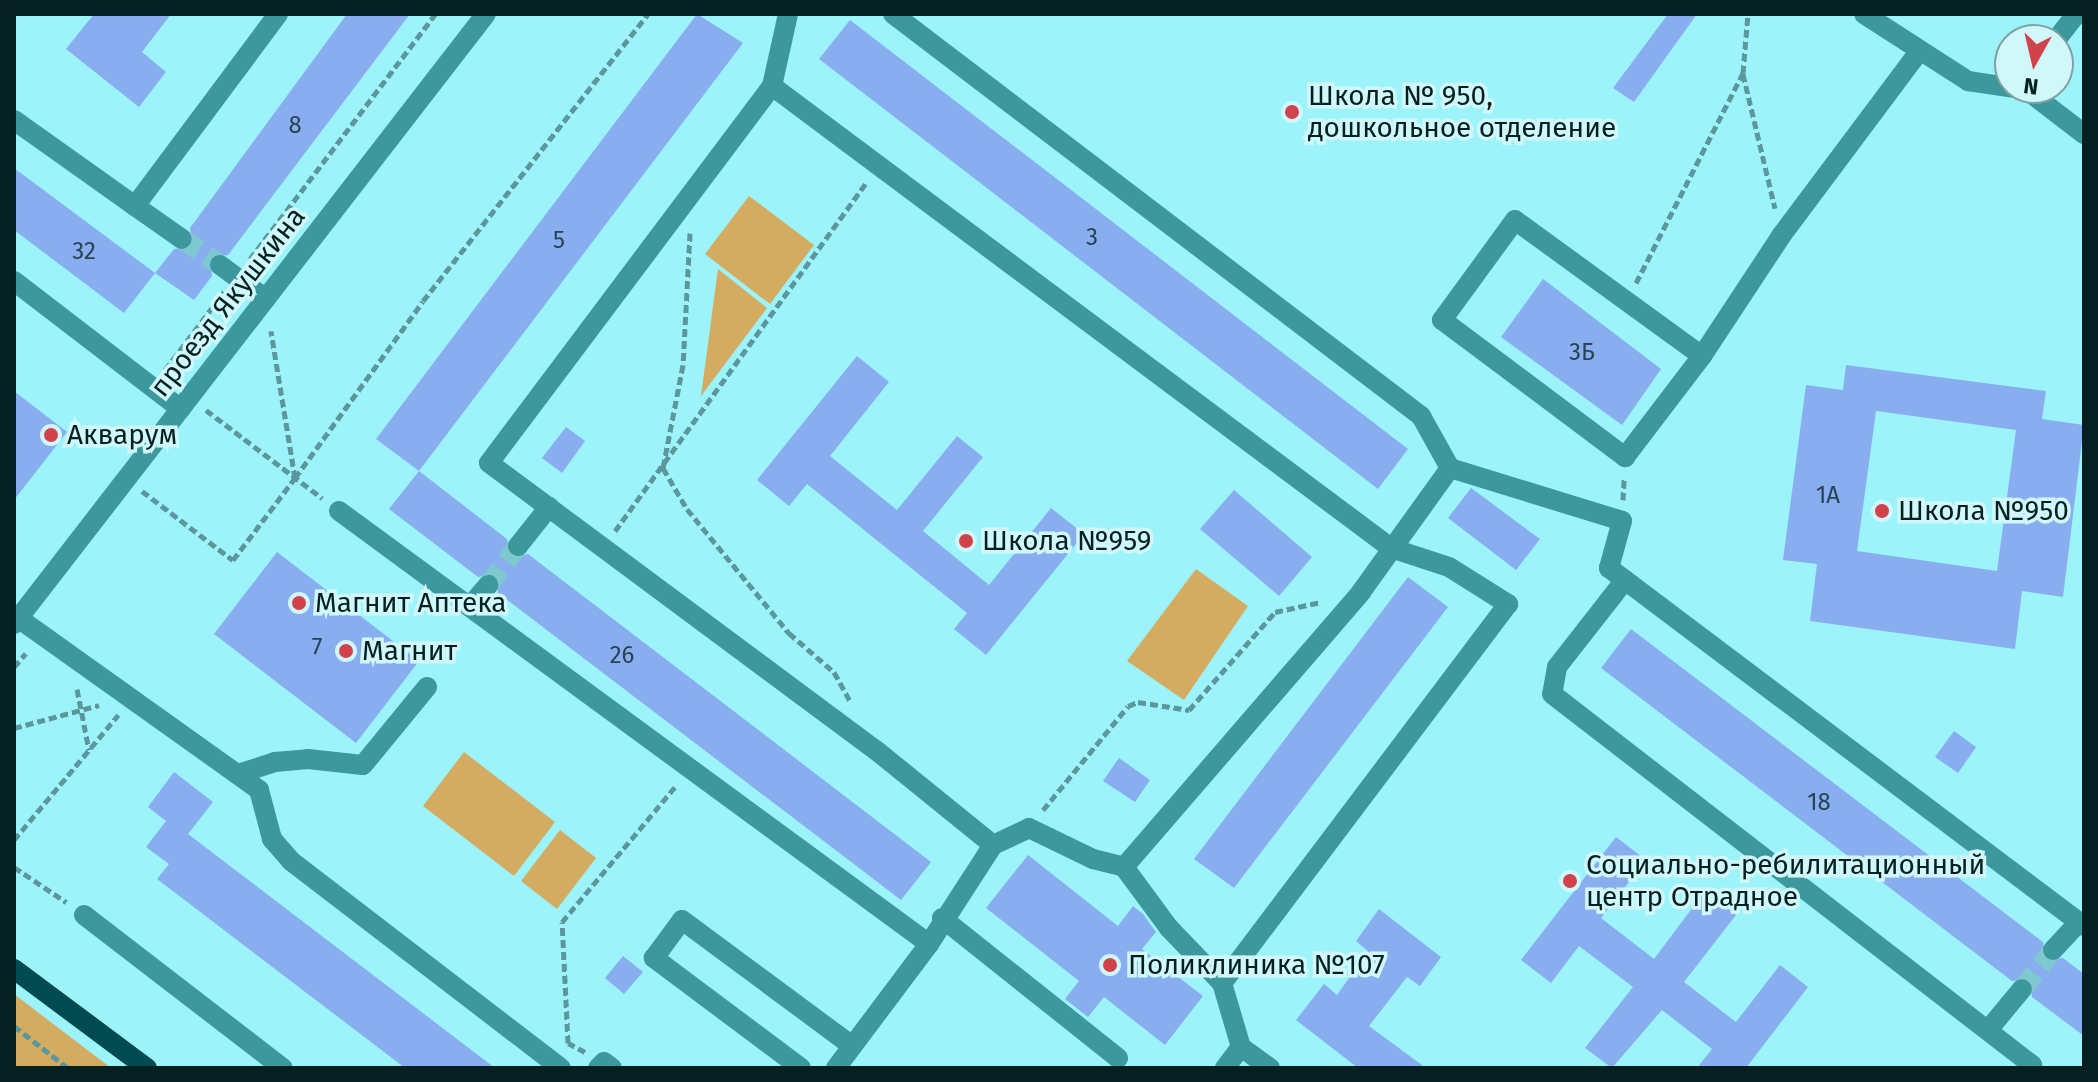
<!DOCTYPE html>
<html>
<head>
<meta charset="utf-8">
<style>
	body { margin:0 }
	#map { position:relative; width:2098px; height:1082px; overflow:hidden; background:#9cf3fa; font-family:"Fira Sans",sans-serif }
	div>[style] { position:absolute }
	.green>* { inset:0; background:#d4ac61 }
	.building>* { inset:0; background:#89aef0 }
	.minor-tunnel>* { height:20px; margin-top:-10px; transform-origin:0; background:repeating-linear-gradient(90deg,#7ec9cf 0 20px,transparent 0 30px) }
	.path>* { height:5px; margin-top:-2.5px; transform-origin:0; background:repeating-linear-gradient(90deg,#5b979c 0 8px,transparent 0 12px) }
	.minor>* { height:20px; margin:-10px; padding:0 10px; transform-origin:10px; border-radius:10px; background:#3d989e }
	.major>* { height:20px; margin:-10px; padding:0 10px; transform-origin:10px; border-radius:10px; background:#004b4f }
	.dots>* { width:22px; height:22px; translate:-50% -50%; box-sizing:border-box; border:4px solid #d0f8fb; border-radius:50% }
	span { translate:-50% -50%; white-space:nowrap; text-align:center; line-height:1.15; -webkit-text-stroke:7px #d0f8fb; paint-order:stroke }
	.number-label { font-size:24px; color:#274456 }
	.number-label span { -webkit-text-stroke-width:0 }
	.poi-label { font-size:28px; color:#062022 }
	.left { translate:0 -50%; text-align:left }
	.street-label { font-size:28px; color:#062022 }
	.frame { position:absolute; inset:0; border:16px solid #062022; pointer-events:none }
	.north { position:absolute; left:1994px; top:24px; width:80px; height:80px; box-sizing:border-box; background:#d0f8fb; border:2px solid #7fa2a4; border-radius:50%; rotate:188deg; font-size:22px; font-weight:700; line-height:32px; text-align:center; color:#062022 }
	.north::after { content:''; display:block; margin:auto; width:28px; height:36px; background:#d2424a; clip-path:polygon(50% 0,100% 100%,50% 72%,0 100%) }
</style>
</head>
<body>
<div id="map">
	<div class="green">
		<i style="clip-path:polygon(749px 196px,814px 245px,770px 304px,705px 254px)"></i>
		<i style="clip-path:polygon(718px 269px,767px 308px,701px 396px)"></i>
		<i style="clip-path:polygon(1196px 569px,1248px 606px,1184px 700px,1127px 661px)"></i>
		<i style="clip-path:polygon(464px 752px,555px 822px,514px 876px,423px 806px)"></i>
		<i style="clip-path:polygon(560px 830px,596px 858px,557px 909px,521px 881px)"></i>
		<i style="clip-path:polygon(14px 994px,111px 1068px,14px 1068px)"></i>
	</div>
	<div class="building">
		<i style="clip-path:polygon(94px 14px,171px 14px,142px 52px,166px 72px,139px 107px,66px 49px)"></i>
		<i style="clip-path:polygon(347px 14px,410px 14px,228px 255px,210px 257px,212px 276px,194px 300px,155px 273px,174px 249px,192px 247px,190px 228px)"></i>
		<i style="clip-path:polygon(697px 14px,743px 43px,419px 471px,376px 439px)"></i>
		<i style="clip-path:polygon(1668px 14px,1697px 14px,1634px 102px,1613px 88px)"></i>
		<i style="clip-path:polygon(850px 20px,1408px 449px,1378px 489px,819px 59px)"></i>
		<i style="clip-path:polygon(14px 168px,155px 273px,124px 313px,14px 230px)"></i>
		<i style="clip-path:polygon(1543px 279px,1661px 369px,1622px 425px,1501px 337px)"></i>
		<i style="clip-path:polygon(857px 356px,889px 382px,830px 456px,897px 510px,957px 436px,983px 457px,923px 531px,989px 585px,1051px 508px,1084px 534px,986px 655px,954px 629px,967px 613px,807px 484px,789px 506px,757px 480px)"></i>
		<i style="clip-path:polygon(evenodd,1846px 365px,2046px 391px,2042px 419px,2084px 425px,2063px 597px,2022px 591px,2015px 649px,1810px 621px,1817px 564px,1783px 560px,1806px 385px,1843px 390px,1846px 365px,1876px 411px,2016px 430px,1997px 571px,1857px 551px,1876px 411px)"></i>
		<i style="clip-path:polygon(14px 391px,67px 432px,14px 500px)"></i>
		<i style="clip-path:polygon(566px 427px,585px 441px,562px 473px,542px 458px)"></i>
		<i style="clip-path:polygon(419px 471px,507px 539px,511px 557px,528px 554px,931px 862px,901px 900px,498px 593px,496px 575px,478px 577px,389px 509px)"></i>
		<i style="clip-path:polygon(1471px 488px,1540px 539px,1516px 570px,1448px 518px)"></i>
		<i style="clip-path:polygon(1234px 490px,1312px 557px,1279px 596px,1200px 529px)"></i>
		<i style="clip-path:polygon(277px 552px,419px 661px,356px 743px,214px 634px)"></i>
		<i style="clip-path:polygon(1408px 577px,1448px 607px,1234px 888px,1194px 859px)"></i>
		<i style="clip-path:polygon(1631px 629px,2043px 942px,2045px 960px,2063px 958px,2084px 974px,2084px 1036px,2032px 997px,2030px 979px,2012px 981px,1601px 668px)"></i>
		<i style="clip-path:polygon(1954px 731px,1976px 747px,1958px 773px,1935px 757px)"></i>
		<i style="clip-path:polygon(1119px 758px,1150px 780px,1135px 802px,1103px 781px)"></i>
		<i style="clip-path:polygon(174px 772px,213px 802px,188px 834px,495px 1068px,405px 1068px,157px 879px,169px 864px,146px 847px,166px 821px,148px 807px)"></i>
		<i style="clip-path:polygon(1616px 837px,1646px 860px,1601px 918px,1654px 959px,1705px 891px,1736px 915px,1684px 982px,1736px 1022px,1780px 965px,1808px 987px,1746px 1068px,1697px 1068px,1712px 1049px,1662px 1010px,1612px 1068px,1585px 1048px,1633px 987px,1579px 946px,1551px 983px,1521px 960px)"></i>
		<i style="clip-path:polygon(1028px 855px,1118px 926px,1133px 906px,1143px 914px,1156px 932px,1142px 949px,1203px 996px,1165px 1045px,1104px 997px,1088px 1017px,1065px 999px,1079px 981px,986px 908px)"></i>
		<i style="clip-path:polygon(1379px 909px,1441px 957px,1420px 986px,1407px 977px,1369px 1026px,1426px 1068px,1358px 1068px,1296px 1020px,1324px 984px,1337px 995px,1368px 951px,1356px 941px)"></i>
		<i style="clip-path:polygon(623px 956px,643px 972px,624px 994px,605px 978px)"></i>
	</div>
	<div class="minor-tunnel">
		<i style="left:182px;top:239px;width:46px;rotate:34.4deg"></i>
		<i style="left:488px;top:585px;width:49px;rotate:-52.4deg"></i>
		<i style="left:2022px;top:989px;width:50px;rotate:-51.5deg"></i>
	</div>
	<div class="path">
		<i style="left:1743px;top:74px;width:138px;rotate:76.6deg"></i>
		<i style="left:690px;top:233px;width:132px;rotate:93deg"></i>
		<i style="left:683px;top:365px;width:105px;rotate:101deg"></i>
		<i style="left:663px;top:468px;width:48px;rotate:59.7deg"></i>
		<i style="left:687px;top:509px;width:161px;rotate:50.6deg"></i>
		<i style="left:789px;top:633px;width:60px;rotate:40.9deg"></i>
		<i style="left:834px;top:672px;width:33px;rotate:61deg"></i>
		<i style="left:250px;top:259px;width:307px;rotate:-52.9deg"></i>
		<i style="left:1636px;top:283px;width:236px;rotate:-63deg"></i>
		<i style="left:1743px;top:73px;width:59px;rotate:-85.2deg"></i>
		<i style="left:165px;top:370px;width:98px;rotate:-52.9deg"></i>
		<i style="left:206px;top:410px;width:146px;rotate:37.2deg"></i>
		<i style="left:295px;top:478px;width:218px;rotate:-54.1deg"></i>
		<i style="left:423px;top:301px;width:365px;rotate:-51.9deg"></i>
		<i style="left:142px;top:491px;width:114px;rotate:37.2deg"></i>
		<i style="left:233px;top:560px;width:103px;rotate:-52.9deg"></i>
		<i style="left:295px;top:478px;width:149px;rotate:-99.3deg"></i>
		<i style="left:1623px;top:500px;width:22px;rotate:-87deg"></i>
		<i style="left:615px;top:531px;width:430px;rotate:-54.2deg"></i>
		<i style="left:14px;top:667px;width:18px;rotate:-49deg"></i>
		<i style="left:77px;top:689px;width:62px;rotate:78.9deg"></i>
		<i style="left:14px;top:728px;width:88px;rotate:-15.1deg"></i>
		<i style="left:1043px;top:810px;width:134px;rotate:-50.7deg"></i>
		<i style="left:1128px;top:706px;width:11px;rotate:-22deg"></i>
		<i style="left:1138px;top:702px;width:52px;rotate:8.9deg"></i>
		<i style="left:1189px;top:710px;width:130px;rotate:-48.7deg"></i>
		<i style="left:1275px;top:612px;width:47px;rotate:-12.3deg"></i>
		<i style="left:14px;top:840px;width:163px;rotate:-50.2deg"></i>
		<i style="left:14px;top:867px;width:63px;rotate:33.9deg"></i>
		<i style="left:14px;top:1026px;width:68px;rotate:37.9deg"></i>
		<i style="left:585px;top:1052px;width:19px;rotate:-152deg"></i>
		<i style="left:568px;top:1043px;width:121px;rotate:-92.8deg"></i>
		<i style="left:562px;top:922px;width:176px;rotate:-50.1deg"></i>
	</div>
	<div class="minor">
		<i style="left:788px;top:14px;width:74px;rotate:102.5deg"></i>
		<i style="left:772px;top:86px;width:772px;rotate:36.74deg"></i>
		<i style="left:1391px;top:548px;width:61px;rotate:18.1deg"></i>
		<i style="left:1449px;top:567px;width:70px;rotate:32.1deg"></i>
		<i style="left:1508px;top:604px;width:475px;rotate:127deg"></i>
		<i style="left:1222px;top:983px;width:67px;rotate:73.5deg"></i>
		<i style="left:1241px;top:1047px;width:36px;rotate:36deg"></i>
		<i style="left:893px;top:14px;width:664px;rotate:37.28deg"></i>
		<i style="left:1421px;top:416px;width:60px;rotate:60.9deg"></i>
		<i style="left:1450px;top:468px;width:180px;rotate:17.1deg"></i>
		<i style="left:1622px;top:521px;width:49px;rotate:105.5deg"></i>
		<i style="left:1609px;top:568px;width:595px;rotate:37deg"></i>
		<i style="left:1864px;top:14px;width:124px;rotate:32.8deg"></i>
		<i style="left:1968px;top:81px;width:48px;rotate:8.5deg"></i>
		<i style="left:2056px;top:40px;width:33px;rotate:-52deg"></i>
		<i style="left:772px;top:86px;width:471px;rotate:126.9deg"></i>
		<i style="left:489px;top:463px;width:483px;rotate:36.6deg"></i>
		<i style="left:877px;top:751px;width:149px;rotate:39deg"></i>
		<i style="left:2024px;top:88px;width:76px;rotate:37.5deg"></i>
		<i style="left:14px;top:120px;width:148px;rotate:35.4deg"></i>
		<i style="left:135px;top:206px;width:239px;rotate:-53.3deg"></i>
		<i style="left:135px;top:206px;width:57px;rotate:35.1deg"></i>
		<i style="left:220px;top:265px;width:57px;rotate:36.5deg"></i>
		<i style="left:14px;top:281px;width:210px;rotate:37.5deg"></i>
		<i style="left:1702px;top:356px;width:231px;rotate:-144deg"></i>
		<i style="left:1515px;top:220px;width:124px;rotate:126.1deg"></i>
		<i style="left:1442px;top:320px;width:229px;rotate:36.8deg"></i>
		<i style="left:1625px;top:457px;width:127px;rotate:-52.7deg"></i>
		<i style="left:1702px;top:356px;width:144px;rotate:-56.6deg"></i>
		<i style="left:1781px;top:236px;width:229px;rotate:-53.2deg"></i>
		<i style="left:339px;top:511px;width:732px;rotate:36.27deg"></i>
		<i style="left:929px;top:944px;width:118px;rotate:-57.1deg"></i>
		<i style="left:993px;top:845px;width:40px;rotate:-25deg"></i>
		<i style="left:1029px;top:828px;width:71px;rotate:25.8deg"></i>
		<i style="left:1093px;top:859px;width:32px;rotate:14deg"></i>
		<i style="left:1124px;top:867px;width:363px;rotate:-49.2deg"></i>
		<i style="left:1361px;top:592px;width:153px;rotate:-54.3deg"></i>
		<i style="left:518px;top:546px;width:50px;rotate:-51.5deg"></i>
		<i style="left:1625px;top:580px;width:110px;rotate:128deg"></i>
		<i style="left:1557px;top:667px;width:27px;rotate:100deg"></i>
		<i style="left:1552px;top:694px;width:607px;rotate:37.7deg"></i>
		<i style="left:2032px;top:1065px;width:4px;rotate:135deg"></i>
		<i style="left:470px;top:606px;width:28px;rotate:-49deg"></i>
		<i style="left:14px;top:615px;width:301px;rotate:35.5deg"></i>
		<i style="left:259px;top:790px;width:51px;rotate:75.1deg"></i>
		<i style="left:272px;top:839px;width:29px;rotate:49deg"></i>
		<i style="left:291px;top:861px;width:340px;rotate:37.5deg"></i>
		<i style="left:14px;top:624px;width:771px;rotate:-52.27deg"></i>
		<i style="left:238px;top:774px;width:39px;rotate:-18deg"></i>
		<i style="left:275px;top:762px;width:33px;rotate:-5deg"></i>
		<i style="left:308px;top:759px;width:55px;rotate:6.2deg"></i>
		<i style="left:363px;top:765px;width:101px;rotate:-50.6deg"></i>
		<i style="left:1124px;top:867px;width:76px;rotate:53.6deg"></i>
		<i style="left:1169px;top:928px;width:76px;rotate:46.1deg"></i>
		<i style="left:84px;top:915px;width:251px;rotate:37.6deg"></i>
		<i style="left:942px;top:918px;width:225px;rotate:38.5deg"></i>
		<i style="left:2053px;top:950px;width:37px;rotate:-47deg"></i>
		<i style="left:1988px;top:1030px;width:53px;rotate:-50.3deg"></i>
		<i style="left:598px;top:1068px;width:8px;rotate:-45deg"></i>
		<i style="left:604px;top:1062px;width:10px;rotate:37deg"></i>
		<i style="left:801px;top:1068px;width:184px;rotate:-143.2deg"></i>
		<i style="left:654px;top:958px;width:47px;rotate:-53.6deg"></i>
		<i style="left:682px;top:920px;width:212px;rotate:36.5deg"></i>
		<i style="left:836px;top:1068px;width:155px;rotate:-53.1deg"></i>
		<i style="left:1225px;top:1068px;width:26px;rotate:-53deg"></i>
	</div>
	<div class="major">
		<i style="left:14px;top:969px;width:166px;rotate:36.7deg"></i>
	</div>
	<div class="dots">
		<i style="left:1292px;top:112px;background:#d2424a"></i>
		<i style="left:51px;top:435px;background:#d2424a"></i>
		<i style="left:1882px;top:511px;background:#d2424a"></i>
		<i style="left:966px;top:541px;background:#d2424a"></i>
		<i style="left:299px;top:603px;background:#d2424a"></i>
		<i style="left:346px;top:651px;background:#d2424a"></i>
		<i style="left:1570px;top:881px;background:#d2424a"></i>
		<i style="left:1110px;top:965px;background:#d2424a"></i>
	</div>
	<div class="number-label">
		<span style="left:295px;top:126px">8</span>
		<span style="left:1092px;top:238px">3</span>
		<span style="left:559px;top:241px">5</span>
		<span style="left:84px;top:252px">32</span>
		<span style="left:1582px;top:353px">3Б</span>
		<span style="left:1828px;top:496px">1А</span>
		<span style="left:317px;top:648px">7</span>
		<span style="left:622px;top:656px">26</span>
		<span style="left:1819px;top:803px">18</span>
	</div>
	<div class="poi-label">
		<span class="left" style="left:1308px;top:112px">Школа № 950,<br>дошкольное отделение</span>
		<span class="left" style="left:67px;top:435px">Акварум</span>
		<span class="left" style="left:1898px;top:511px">Школа №950</span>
		<span class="left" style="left:982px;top:541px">Школа №959</span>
		<span class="left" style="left:315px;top:603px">Магнит Аптека</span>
		<span class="left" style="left:362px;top:651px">Магнит</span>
		<span class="left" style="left:1586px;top:881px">Социально-ребилитационный<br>центр Отрадное</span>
		<span class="left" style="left:1128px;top:965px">Поликлиника №107</span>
	</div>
	<div class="street-label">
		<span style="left:228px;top:302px;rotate:-52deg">проезд Якушкина</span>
	</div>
	<div class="frame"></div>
	<div class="north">N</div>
</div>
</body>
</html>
